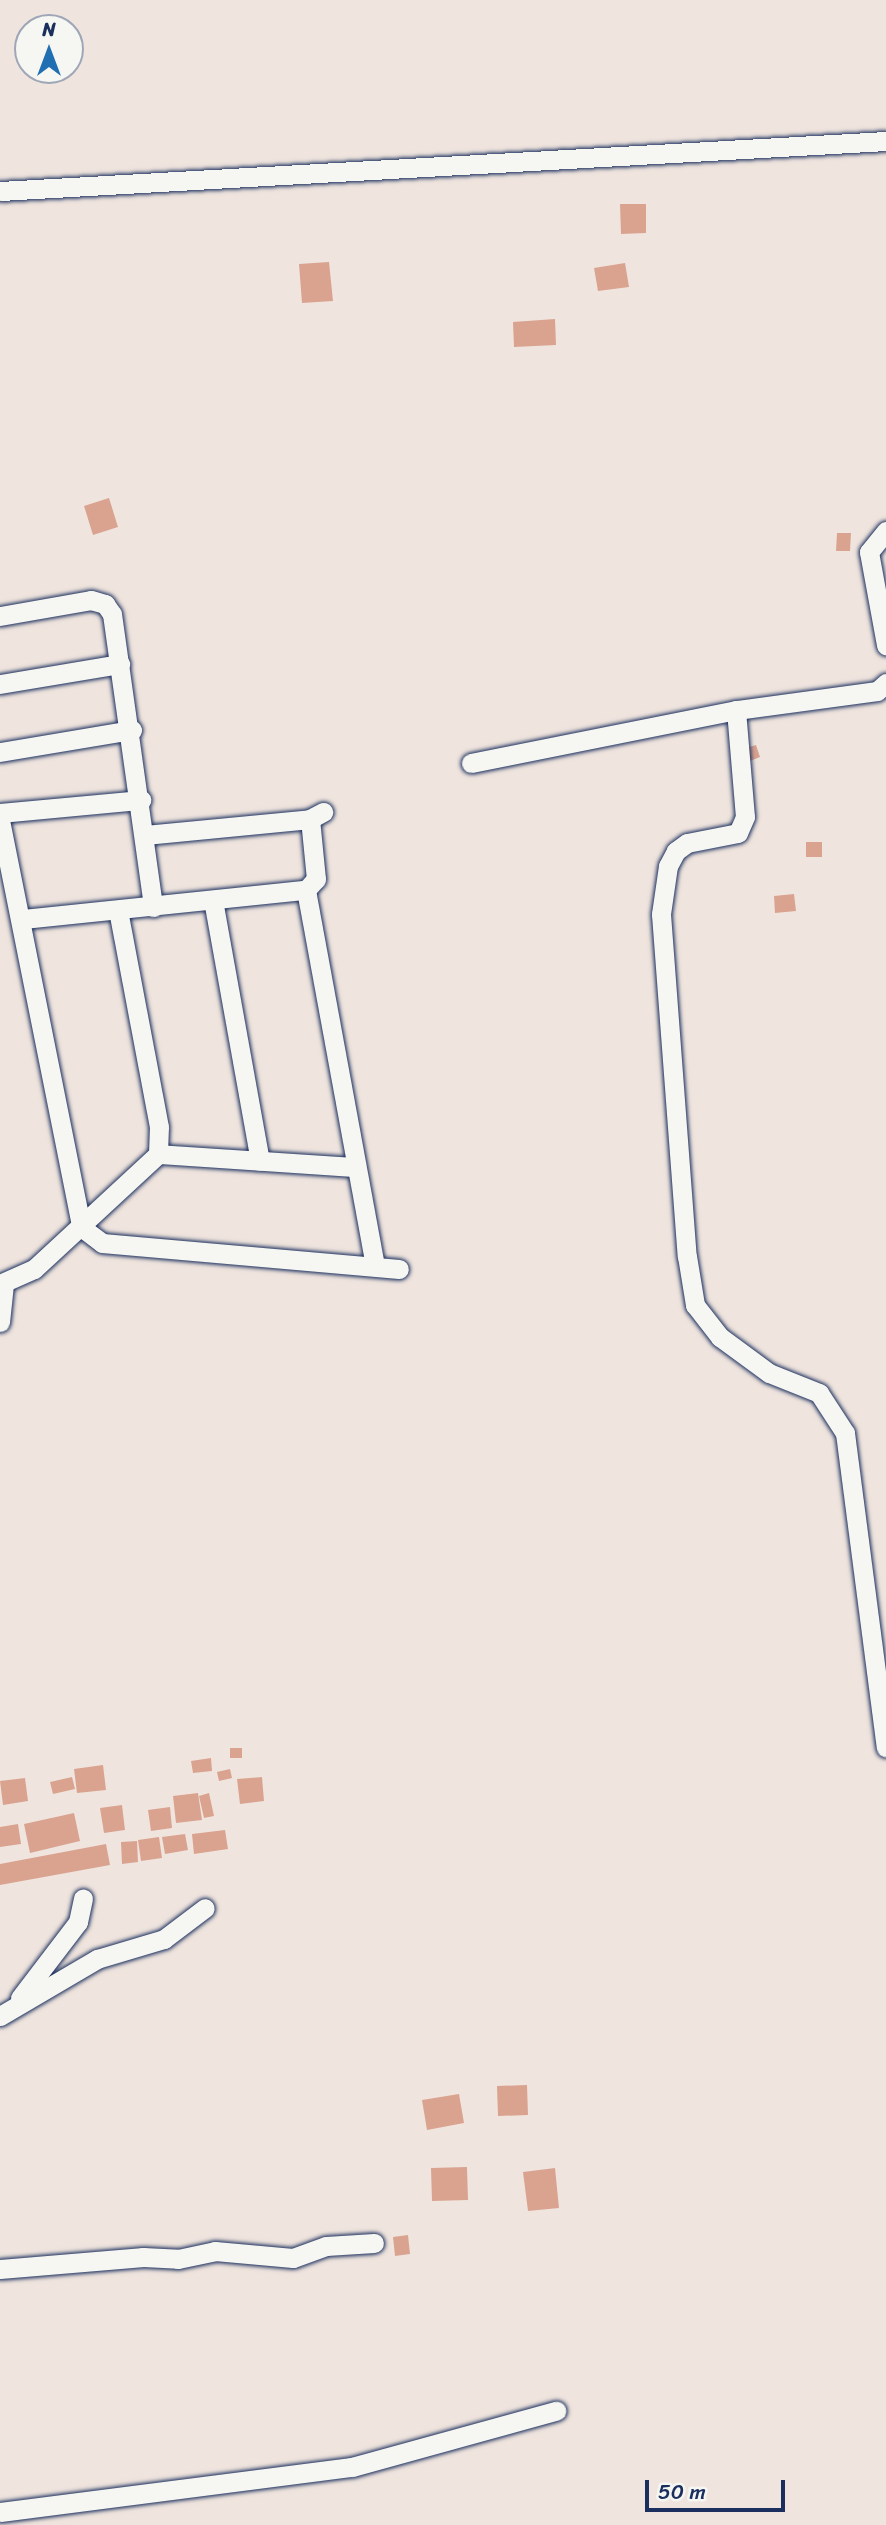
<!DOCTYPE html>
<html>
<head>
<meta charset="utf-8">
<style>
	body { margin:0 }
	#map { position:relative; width:886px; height:2525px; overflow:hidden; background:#f0e5de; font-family:Sriracha,sans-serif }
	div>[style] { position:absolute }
	.building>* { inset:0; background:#d9a390 }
	.roads { filter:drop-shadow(0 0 2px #1b2f5e) drop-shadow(0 0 2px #1b2f5e) }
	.minor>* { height:19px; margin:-9.5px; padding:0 9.5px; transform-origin:9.5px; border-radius:9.5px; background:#f6f6f2 }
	span { translate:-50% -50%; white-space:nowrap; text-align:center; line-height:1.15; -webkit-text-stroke:7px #f6f6f2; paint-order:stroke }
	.north { position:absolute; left:14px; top:14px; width:70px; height:70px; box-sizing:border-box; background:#f6f6f2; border:2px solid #9ea6b7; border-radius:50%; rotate:0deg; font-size:19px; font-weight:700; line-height:28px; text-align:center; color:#1b2f5e }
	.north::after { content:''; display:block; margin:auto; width:24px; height:32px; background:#1f6fb2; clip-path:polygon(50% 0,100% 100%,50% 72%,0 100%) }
	.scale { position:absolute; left:645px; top:2480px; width:140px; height:32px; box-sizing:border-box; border:4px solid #1b2f5e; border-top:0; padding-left:9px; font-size:21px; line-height:24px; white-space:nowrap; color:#1b2f5e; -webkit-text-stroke:5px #f6f6f2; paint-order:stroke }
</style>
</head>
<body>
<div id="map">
	<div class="building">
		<i style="clip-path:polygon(620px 204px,646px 204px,646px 233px,621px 234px)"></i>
		<i style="clip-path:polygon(329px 262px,333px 301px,302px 303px,299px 264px)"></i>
		<i style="clip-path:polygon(625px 263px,629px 287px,598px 291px,594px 268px)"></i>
		<i style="clip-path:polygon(555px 319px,556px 345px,514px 347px,513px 322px)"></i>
		<i style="clip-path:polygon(109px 498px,118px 527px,93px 535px,84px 506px)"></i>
		<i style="clip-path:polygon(837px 533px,851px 533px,850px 551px,836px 551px)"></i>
		<i style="clip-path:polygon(756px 745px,760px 757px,750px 761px,746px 748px)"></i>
		<i style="clip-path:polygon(806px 842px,822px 842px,822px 857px,806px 857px)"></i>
		<i style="clip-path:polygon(794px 894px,796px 911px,775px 913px,774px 896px)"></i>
		<i style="clip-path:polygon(230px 1748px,242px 1748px,242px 1758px,230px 1758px)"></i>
		<i style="clip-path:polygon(211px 1758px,212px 1771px,193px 1773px,191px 1761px)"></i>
		<i style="clip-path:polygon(103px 1765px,106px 1790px,77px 1793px,74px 1769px)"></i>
		<i style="clip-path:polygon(230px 1769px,232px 1778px,219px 1781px,217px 1772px)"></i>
		<i style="clip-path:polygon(72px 1777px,75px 1789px,53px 1794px,50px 1782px)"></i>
		<i style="clip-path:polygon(262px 1777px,264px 1801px,240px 1804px,237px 1779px)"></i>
		<i style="clip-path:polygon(25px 1778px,28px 1801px,3px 1805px,0 1781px)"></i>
		<i style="clip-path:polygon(198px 1793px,202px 1820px,176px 1823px,173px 1796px)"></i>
		<i style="clip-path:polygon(209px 1793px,214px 1816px,204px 1818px,199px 1796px)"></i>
		<i style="clip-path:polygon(122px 1805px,125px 1830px,104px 1833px,100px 1808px)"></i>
		<i style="clip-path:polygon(170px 1807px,172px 1828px,151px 1831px,148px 1810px)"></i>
		<i style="clip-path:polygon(74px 1813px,80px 1841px,30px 1853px,24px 1824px)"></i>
		<i style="clip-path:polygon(18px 1824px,21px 1844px,0 1847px,0 1827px)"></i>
		<i style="clip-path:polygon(225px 1830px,228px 1849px,194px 1854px,192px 1834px)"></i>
		<i style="clip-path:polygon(185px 1834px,188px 1850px,165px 1854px,162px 1837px)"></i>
		<i style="clip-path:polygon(159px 1837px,162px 1858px,141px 1861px,138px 1840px)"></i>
		<i style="clip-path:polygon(137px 1841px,138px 1862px,122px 1864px,121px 1842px)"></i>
		<i style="clip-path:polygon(106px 1844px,110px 1865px,0 1885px,0 1864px)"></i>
		<i style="clip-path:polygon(527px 2085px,528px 2115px,498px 2116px,497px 2086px)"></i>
		<i style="clip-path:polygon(459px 2094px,464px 2123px,427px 2130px,422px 2100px)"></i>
		<i style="clip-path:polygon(467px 2167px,468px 2200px,432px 2201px,431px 2168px)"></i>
		<i style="clip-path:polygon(555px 2168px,559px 2208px,528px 2211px,523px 2172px)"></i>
		<i style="clip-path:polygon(408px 2235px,410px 2254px,395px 2256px,393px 2237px)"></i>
	</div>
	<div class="roads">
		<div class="minor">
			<i style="left:0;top:191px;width:887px;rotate:-3.23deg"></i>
			<i style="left:886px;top:531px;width:27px;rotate:129deg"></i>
			<i style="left:869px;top:552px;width:95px;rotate:79.6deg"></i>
			<i style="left:0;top:616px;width:92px;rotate:-10deg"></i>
			<i style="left:91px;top:600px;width:15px;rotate:16deg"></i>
			<i style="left:105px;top:604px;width:12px;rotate:55deg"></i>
			<i style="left:112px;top:614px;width:296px;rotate:82deg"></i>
			<i style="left:886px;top:683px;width:12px;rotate:138deg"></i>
			<i style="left:877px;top:691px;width:142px;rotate:172.3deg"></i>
			<i style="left:736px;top:710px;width:107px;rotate:85.2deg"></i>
			<i style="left:745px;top:817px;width:17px;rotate:114deg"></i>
			<i style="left:738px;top:833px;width:52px;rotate:168.9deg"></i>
			<i style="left:687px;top:843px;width:14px;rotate:144deg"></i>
			<i style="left:676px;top:851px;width:17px;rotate:118deg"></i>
			<i style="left:668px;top:866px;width:49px;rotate:98.3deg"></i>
			<i style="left:661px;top:914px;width:343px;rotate:85.7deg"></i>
			<i style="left:687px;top:1256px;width:50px;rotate:80.7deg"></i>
			<i style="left:695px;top:1305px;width:41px;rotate:52deg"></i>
			<i style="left:720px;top:1337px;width:61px;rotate:36.3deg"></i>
			<i style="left:769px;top:1373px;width:54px;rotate:21.8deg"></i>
			<i style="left:819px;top:1393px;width:48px;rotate:57deg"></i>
			<i style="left:845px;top:1433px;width:317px;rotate:82.6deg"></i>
			<i style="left:0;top:684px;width:122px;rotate:-9.5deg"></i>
			<i style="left:0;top:752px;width:134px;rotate:-9.5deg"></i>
			<i style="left:471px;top:763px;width:270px;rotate:-11.3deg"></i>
			<i style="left:0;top:813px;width:142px;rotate:-5.3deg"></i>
			<i style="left:0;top:820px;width:415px;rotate:78.7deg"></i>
			<i style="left:81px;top:1227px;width:26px;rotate:37deg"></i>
			<i style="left:102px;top:1243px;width:298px;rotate:5deg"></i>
			<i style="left:145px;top:835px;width:166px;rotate:-5.5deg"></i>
			<i style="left:310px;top:819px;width:15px;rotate:-28deg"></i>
			<i style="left:306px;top:890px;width:382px;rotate:79.6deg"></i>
			<i style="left:213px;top:900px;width:265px;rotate:79.8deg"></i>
			<i style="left:23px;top:919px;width:284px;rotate:-5.9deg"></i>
			<i style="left:306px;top:890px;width:15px;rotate:-48deg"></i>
			<i style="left:316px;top:879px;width:60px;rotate:-95.7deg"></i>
			<i style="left:158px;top:1154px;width:198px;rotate:3.8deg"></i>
			<i style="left:0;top:1284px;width:37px;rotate:-24deg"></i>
			<i style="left:34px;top:1269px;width:169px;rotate:-42.8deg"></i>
			<i style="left:158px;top:1154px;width:27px;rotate:-88deg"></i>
			<i style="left:159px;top:1127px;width:221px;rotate:-100.7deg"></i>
			<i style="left:0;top:1322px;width:38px;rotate:-84deg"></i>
			<i style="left:20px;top:1998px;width:96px;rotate:-52.7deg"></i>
			<i style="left:78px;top:1922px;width:24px;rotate:-78deg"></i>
			<i style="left:0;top:2016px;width:113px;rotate:-30.4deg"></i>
			<i style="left:97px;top:1959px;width:70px;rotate:-16.6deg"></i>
			<i style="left:164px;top:1939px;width:51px;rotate:-37.1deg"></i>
			<i style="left:0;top:2269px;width:144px;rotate:-4.8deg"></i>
			<i style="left:143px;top:2257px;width:35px;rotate:3deg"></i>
			<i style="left:178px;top:2259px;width:38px;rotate:-12deg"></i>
			<i style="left:215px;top:2251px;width:78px;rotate:5.1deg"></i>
			<i style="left:293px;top:2258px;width:35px;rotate:-20deg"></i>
			<i style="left:326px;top:2246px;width:48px;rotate:-3.6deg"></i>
			<i style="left:0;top:2512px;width:355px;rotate:-7.3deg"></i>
			<i style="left:352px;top:2467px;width:212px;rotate:-15.4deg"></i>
		</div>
	</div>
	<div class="north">N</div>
	<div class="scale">50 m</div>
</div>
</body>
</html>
